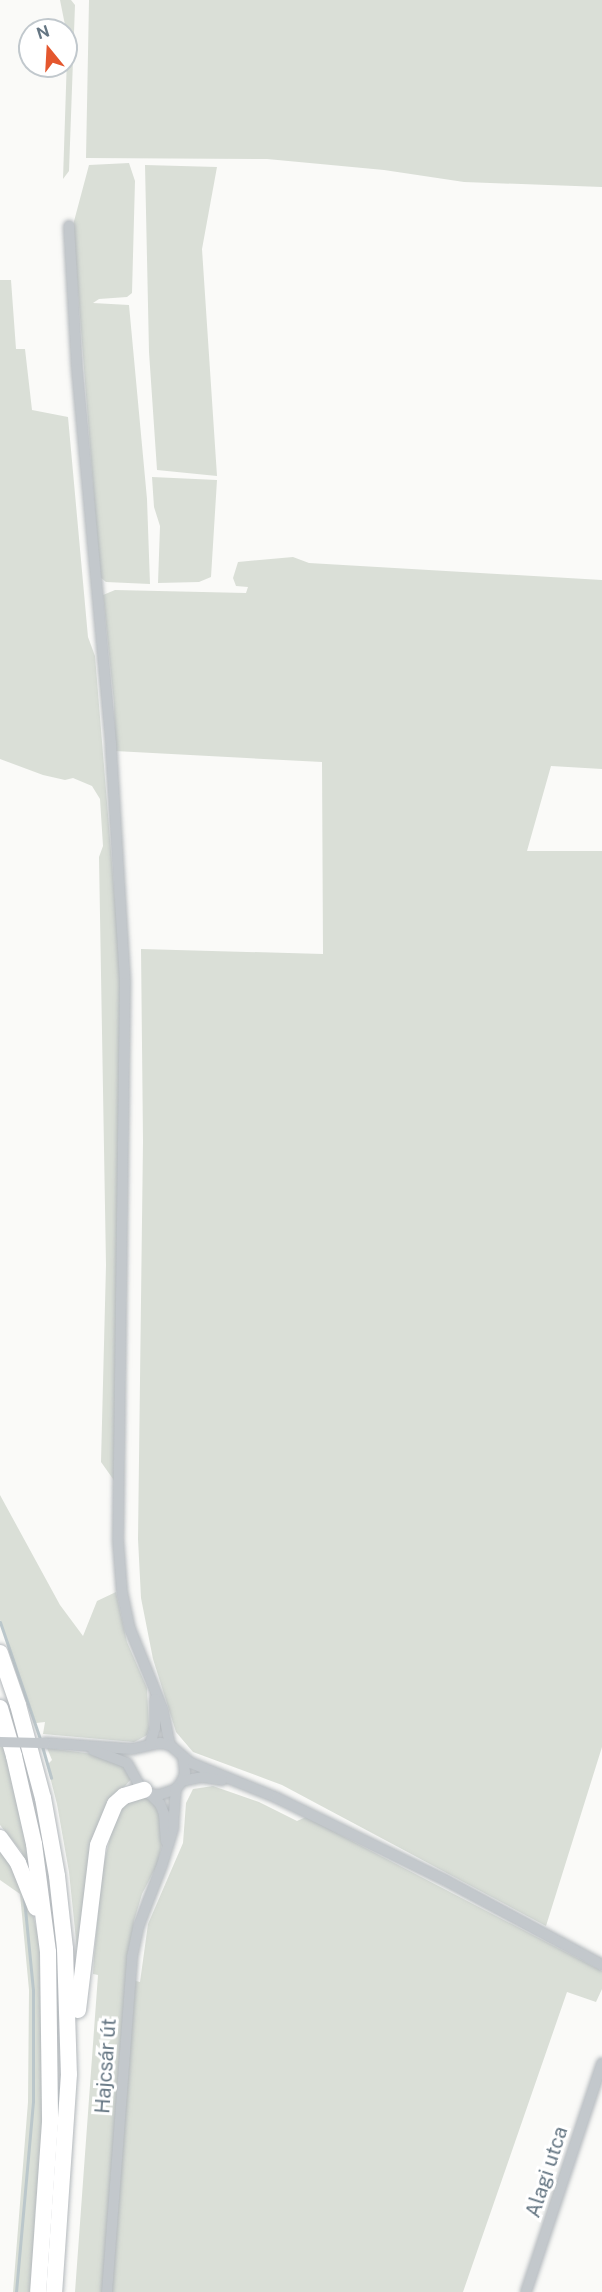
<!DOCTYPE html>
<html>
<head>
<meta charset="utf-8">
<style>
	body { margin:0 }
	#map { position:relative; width:602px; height:2292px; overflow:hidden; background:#fafaf8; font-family:"Public Sans",sans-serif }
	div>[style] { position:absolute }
	.green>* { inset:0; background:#dadfd7 }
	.stream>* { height:3px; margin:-1.5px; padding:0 1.5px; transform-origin:1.5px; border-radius:1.5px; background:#bbc7cb }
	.roads { filter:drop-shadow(0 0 2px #b4b9bd) drop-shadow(0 0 2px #b4b9bd) }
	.minor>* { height:10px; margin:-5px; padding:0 5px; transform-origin:5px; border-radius:5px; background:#c3c8cc }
	.highway>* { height:16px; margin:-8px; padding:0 8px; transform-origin:8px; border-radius:8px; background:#fff }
	.minor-bridge>* { height:10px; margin:-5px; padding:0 5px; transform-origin:5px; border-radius:5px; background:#c3c8cc }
	span { translate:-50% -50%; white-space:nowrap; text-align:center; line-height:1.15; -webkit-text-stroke:6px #fff; paint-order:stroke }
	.street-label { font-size:20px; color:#657683 }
	.north { position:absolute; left:18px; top:18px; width:60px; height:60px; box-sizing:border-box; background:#fff; border:2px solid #c1c8cd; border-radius:50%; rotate:342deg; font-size:16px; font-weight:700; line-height:24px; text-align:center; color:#657683 }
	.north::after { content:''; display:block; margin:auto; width:21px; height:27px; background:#e4572e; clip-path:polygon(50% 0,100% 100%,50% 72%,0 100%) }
</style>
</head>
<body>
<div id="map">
	<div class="green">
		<i style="clip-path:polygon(60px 0,71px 0,75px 5px,69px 171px,63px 179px,67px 57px,66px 30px)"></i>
		<i style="clip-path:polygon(89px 0,602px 0,602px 187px,464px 182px,384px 170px,267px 159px,86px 158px)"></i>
		<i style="clip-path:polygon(129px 163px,135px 181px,132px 293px,127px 297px,99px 299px,93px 303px,129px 305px,147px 499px,150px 584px,106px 582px,100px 577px,73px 225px,89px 165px)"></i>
		<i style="clip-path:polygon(145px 165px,217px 167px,202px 249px,217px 476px,157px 470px,149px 352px)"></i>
		<i style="clip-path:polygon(0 280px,11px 280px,16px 349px,25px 349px,32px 410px,68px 417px,88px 637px,95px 656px,122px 986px,118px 1486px,101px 1462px,106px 1265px,99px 857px,103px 846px,100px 799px,92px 786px,73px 778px,65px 780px,43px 775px,0 759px)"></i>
		<i style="clip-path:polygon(152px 477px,217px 480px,211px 577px,199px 582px,158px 583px,160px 526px,154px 507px)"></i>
		<i style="clip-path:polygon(293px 557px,309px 563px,602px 580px,602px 769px,551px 766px,527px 851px,602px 851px,602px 1747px,546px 1926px,282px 1785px,193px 1752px,176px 1732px,153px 1659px,141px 1598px,138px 1539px,143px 1141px,141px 949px,323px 954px,322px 762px,115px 751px,114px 703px,103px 595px,115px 590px,246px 593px,248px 587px,236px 586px,233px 578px,238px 562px)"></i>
		<i style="clip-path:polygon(0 1495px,60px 1605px,83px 1636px,97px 1601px,116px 1592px,127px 1642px,147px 1688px,149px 1728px,147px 1735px,140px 1739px,134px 1742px,43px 1734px,45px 1722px,36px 1723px,0 1620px)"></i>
		<i style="clip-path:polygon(0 1747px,5px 1747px,36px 1884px,21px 1851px,0 1825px)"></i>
		<i style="clip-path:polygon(47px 1748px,109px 1756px,121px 1760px,132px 1778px,119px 1793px,78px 1959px,69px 1872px,57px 1804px,47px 1765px,52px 1760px)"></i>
		<i style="clip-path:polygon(213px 1786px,259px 1802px,297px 1821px,306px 1817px,602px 1971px,602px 1989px,596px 2002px,567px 1992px,463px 2292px,75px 2292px,98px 1975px,93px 1974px,94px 1956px,102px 1870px,112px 1830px,122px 1809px,131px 1799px,144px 1797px,152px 1800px,161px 1814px,162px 1843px,158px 1863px,142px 1894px,134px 1921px,127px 1979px,140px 1982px,148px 1924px,183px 1843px,186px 1803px,193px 1789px)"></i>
		<i style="clip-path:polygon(0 1842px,31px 1905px,42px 1953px,44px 2119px,35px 2213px,33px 2292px,13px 2292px,28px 2102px,29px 1990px,20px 1894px,0 1880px)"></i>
	</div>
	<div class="stream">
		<i style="left:0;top:1622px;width:124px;rotate:71.1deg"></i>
		<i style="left:42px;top:1746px;width:33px;rotate:74deg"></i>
		<i style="left:16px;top:2292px;width:192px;rotate:-84.9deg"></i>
		<i style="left:33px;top:2101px;width:111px;rotate:-90deg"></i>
		<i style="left:33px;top:1990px;width:92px;rotate:-95.6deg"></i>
	</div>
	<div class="roads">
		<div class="minor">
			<i style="left:69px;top:226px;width:143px;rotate:86.8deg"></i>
			<i style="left:77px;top:369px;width:379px;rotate:84.8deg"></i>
			<i style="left:111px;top:746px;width:237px;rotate:86.6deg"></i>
			<i style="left:125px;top:983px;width:557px;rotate:90.72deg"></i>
			<i style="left:118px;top:1540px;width:52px;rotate:85.6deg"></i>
			<i style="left:122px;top:1592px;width:38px;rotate:78deg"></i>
			<i style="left:130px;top:1629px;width:87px;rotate:67.8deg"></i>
			<i style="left:163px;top:1710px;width:36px;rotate:79deg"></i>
			<i style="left:45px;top:1743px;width:87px;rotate:3.9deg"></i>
			<i style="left:132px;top:1749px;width:29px;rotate:-12deg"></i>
			<i style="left:160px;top:1743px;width:10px;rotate:11deg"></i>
			<i style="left:170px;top:1745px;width:28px;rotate:41deg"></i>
			<i style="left:191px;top:1763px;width:93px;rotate:22.1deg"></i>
			<i style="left:277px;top:1798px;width:187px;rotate:26deg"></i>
			<i style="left:445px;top:1880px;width:179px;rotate:28.4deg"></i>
			<i style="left:150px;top:1745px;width:18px;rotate:-74deg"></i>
			<i style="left:155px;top:1728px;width:29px;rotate:-90deg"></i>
			<i style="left:93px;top:1750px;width:36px;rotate:21deg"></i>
			<i style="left:127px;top:1763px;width:25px;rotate:61deg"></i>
			<i style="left:139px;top:1785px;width:14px;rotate:39deg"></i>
			<i style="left:150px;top:1794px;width:9px;rotate:6deg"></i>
			<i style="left:159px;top:1795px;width:18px;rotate:-19deg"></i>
			<i style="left:176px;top:1789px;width:10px;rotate:-53deg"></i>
			<i style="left:182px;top:1781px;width:9px;rotate:-69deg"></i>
			<i style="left:185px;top:1773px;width:16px;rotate:-97deg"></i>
			<i style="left:182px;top:1781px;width:20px;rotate:-11deg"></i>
			<i style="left:202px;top:1777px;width:20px;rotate:9deg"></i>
			<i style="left:150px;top:1794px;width:14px;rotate:45deg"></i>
			<i style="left:160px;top:1804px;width:11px;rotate:68deg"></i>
			<i style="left:164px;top:1814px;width:27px;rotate:86deg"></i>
			<i style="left:107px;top:2292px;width:336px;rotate:-85.7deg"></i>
			<i style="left:132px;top:1957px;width:33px;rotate:-78deg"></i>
			<i style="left:139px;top:1925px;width:64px;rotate:-69deg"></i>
			<i style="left:162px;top:1865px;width:39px;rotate:-73deg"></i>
			<i style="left:173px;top:1828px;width:39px;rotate:-86deg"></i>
			<i style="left:526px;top:2292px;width:241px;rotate:-71.6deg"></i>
		</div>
		<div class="highway">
			<i style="left:0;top:1653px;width:55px;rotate:70.9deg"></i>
			<i style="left:18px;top:1705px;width:96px;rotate:75deg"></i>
			<i style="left:43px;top:1798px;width:79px;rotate:79.8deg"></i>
			<i style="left:57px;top:1876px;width:73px;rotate:83.7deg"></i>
			<i style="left:65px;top:1949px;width:125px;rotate:88.2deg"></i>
			<i style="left:69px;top:2074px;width:219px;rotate:93.9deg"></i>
			<i style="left:0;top:1708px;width:50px;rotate:73.7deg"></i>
			<i style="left:14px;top:1756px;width:90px;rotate:77.2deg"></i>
			<i style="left:34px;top:1844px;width:109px;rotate:82.6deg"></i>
			<i style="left:48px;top:1952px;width:170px;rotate:89.3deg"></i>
			<i style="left:50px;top:2122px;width:170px;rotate:94deg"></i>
			<i style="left:0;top:1838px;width:31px;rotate:54deg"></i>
			<i style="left:18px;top:1863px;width:48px;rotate:68.2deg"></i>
			<i style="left:78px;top:2010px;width:166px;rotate:-83.1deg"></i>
			<i style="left:98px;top:1845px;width:44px;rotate:-67.5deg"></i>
			<i style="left:115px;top:1804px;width:12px;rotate:-42deg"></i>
			<i style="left:124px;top:1796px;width:21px;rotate:-17deg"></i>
		</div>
	</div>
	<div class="minor-bridge">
		<i style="left:0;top:1742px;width:45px;rotate:1.3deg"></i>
	</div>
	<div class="street-label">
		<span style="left:106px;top:2066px;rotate:-86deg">Hajcsár út</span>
		<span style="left:547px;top:2172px;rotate:-72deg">Alagi utca</span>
	</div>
	<div class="north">N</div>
</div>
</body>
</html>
